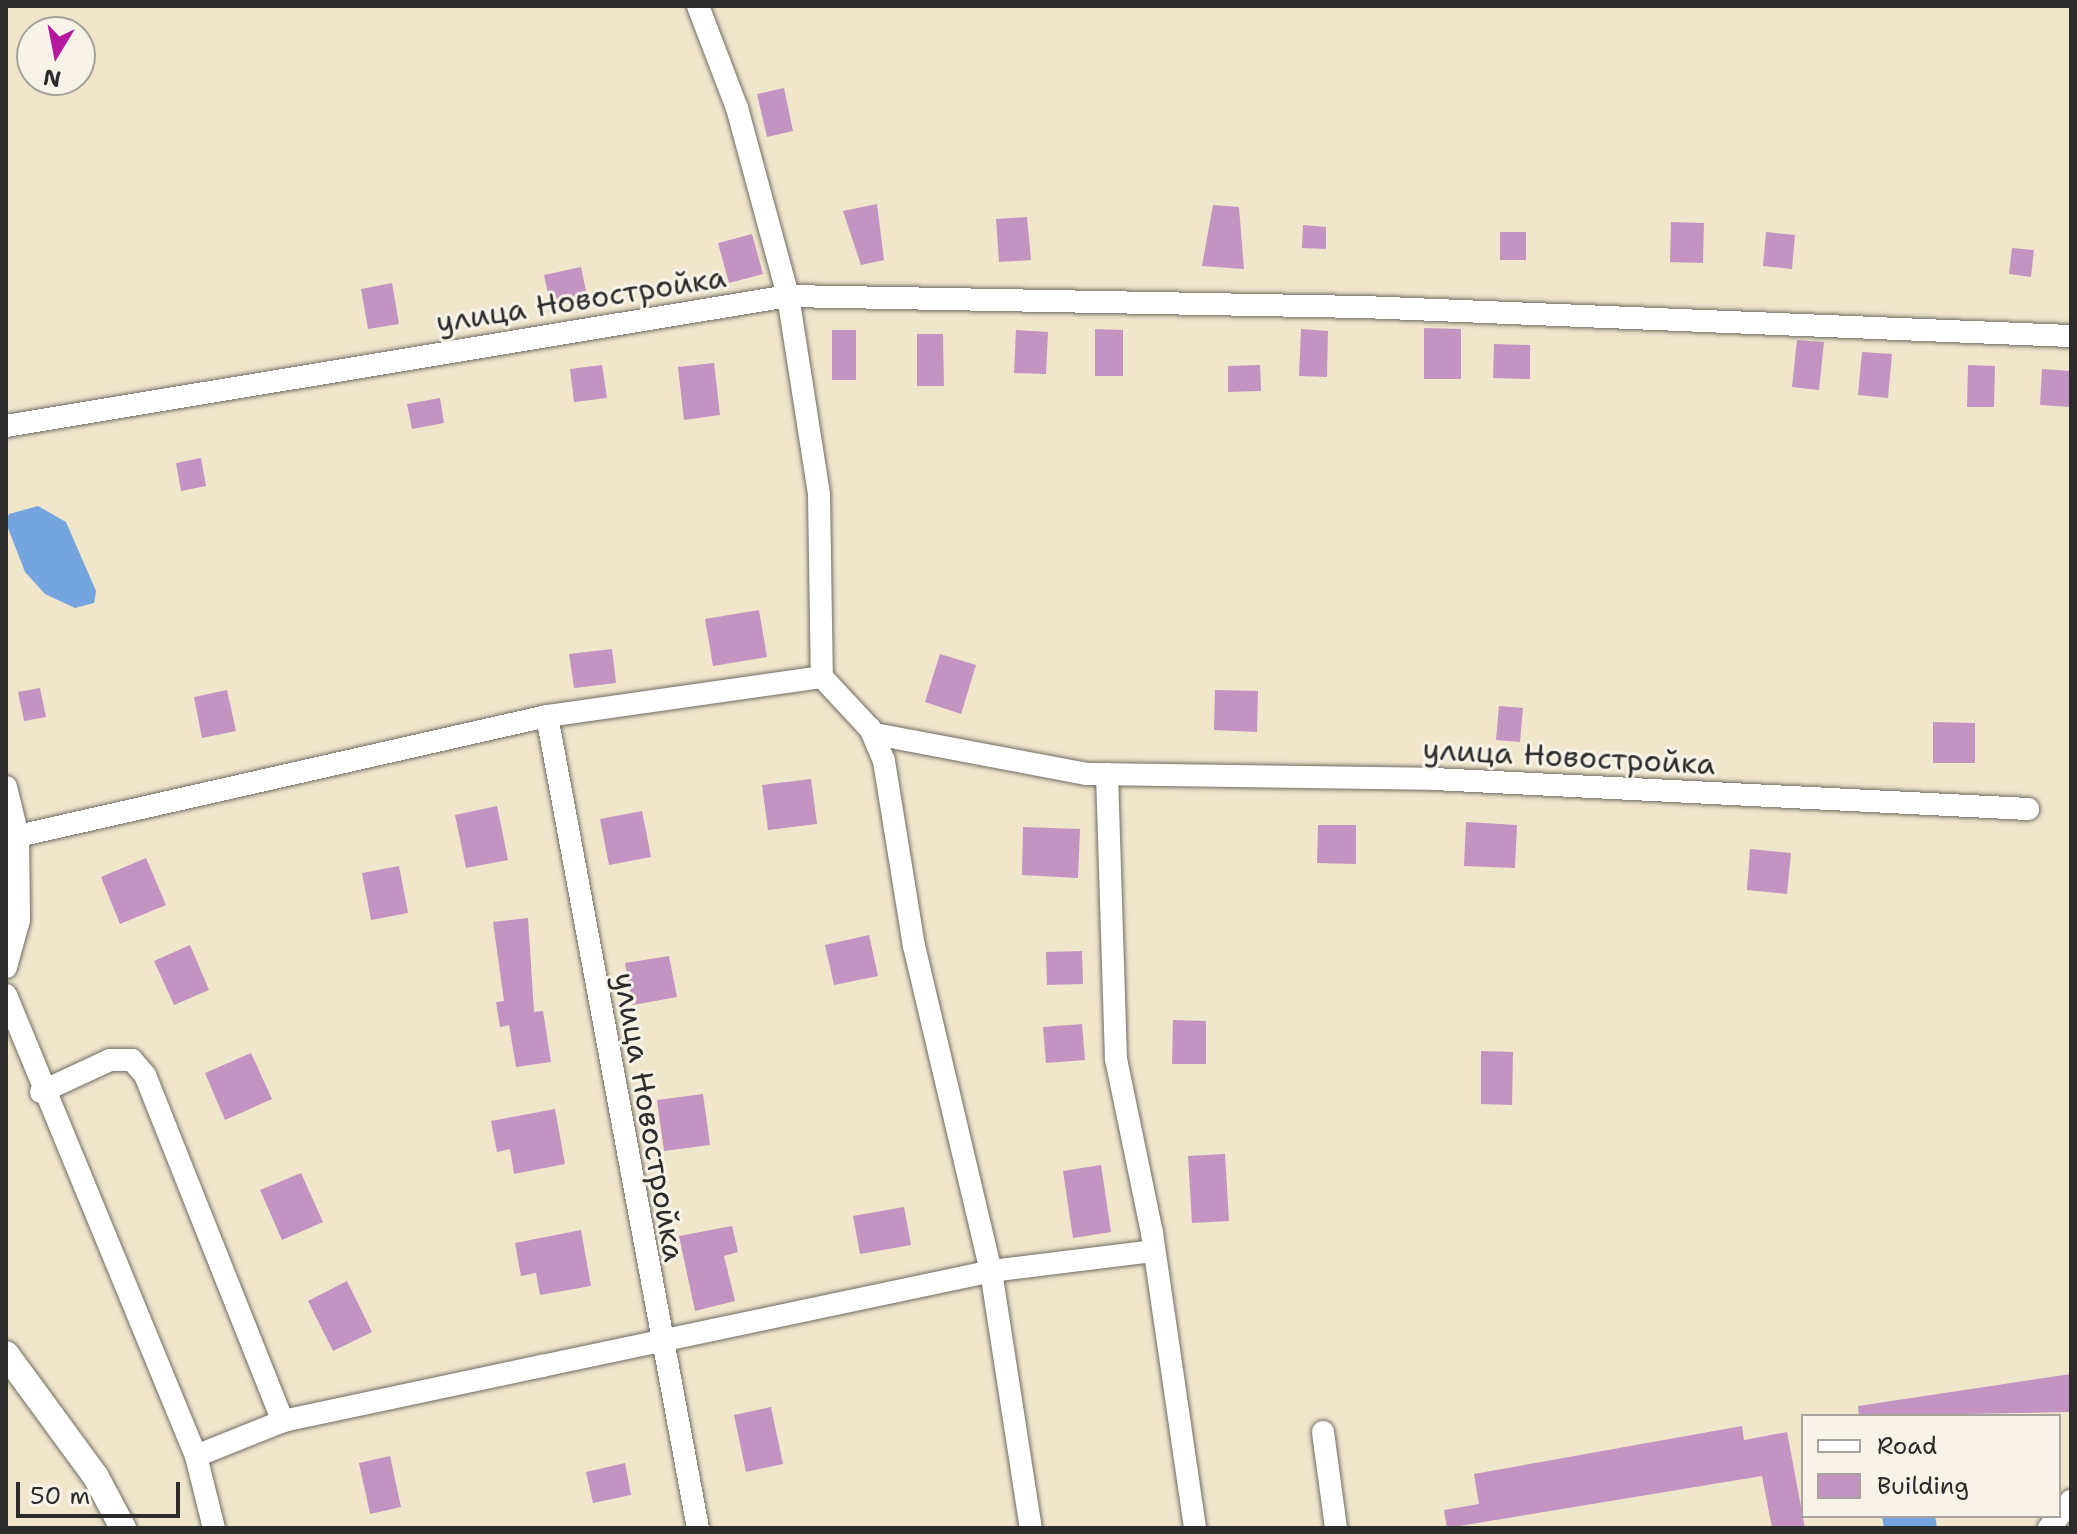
<!DOCTYPE html>
<html>
<head>
<meta charset="utf-8">
<style>
	body { margin:0 }
	#map { position:relative; width:2077px; height:1534px; overflow:hidden; background:#efe6cc; font-family:"Shantell Sans",sans-serif }
	div>[style] { position:absolute }
	.water>* { inset:0; background:#75a5df }
	.building>* { inset:0; background:#c394c1 }
	.roads { filter:drop-shadow(0 0 2px #706c63) drop-shadow(0 0 2px #706c63) }
	.minor>* { height:22px; margin:-11px; padding:0 11px; transform-origin:11px; border-radius:11px; background:#fff }
	.tertiary>* { height:26px; margin:-13px; padding:0 13px; transform-origin:13px; border-radius:13px; background:#fff }
	span { translate:-50% -50%; white-space:nowrap; text-align:center; line-height:1.15; -webkit-text-stroke:6px #f7f3e8; paint-order:stroke }
	.street-label { font-size:30px; color:#2b2b2b }
	.frame { position:absolute; inset:0; border:8px solid #2b2b2b; pointer-events:none }
	.legend { position:absolute; left:1801px; top:1414px; width:260px; height:104px; box-sizing:border-box; background:#f7f3e8; border:2px solid #a5a39c; margin:0; padding:10px 14px; list-style:none; font-size:24px; color:#2b2b2b }
	.legend li { display:flex; align-items:center; gap:16px; height:40px }
	.legend b { width:40px; border:2px solid #a5a39c }
	.north { position:absolute; left:16px; top:16px; width:80px; height:80px; box-sizing:border-box; background:#f7f3e8; border:2px solid #a5a39c; border-radius:50%; rotate:190deg; font-size:22px; font-weight:700; line-height:32px; text-align:center; color:#2b2b2b }
	.north::after { content:''; display:block; margin:auto; width:28px; height:36px; background:#b5179e; clip-path:polygon(50% 0,100% 100%,50% 72%,0 100%) }
	.scale { position:absolute; left:16px; top:1482px; width:164px; height:36px; box-sizing:border-box; border:4px solid #2b2b2b; border-top:0; padding-left:10px; font-size:24px; line-height:28px; white-space:nowrap; color:#2b2b2b; -webkit-text-stroke:6px #f7f3e8; paint-order:stroke }
</style>
</head>
<body>
<div id="map">
	<div class="water">
		<i style="clip-path:polygon(38px 506px,66px 522px,96px 591px,94px 603px,75px 608px,45px 594px,25px 572px,6px 523px,9px 514px)"></i>
		<i style="clip-path:polygon(1882px 1516px,1935px 1516px,1937px 1528px,1884px 1528px)"></i>
	</div>
	<div class="building">
		<i style="clip-path:polygon(784px 88px,793px 131px,767px 137px,757px 94px)"></i>
		<i style="clip-path:polygon(877px 204px,884px 260px,861px 265px,843px 211px)"></i>
		<i style="clip-path:polygon(1213px 205px,1239px 207px,1244px 269px,1202px 266px)"></i>
		<i style="clip-path:polygon(1027px 217px,1031px 260px,999px 262px,996px 219px)"></i>
		<i style="clip-path:polygon(1671px 222px,1704px 223px,1703px 263px,1670px 262px)"></i>
		<i style="clip-path:polygon(1303px 225px,1326px 227px,1326px 249px,1302px 248px)"></i>
		<i style="clip-path:polygon(1500px 232px,1526px 232px,1526px 260px,1500px 260px)"></i>
		<i style="clip-path:polygon(1766px 232px,1795px 235px,1792px 269px,1763px 266px)"></i>
		<i style="clip-path:polygon(752px 234px,763px 274px,729px 283px,718px 243px)"></i>
		<i style="clip-path:polygon(2012px 248px,2034px 250px,2031px 277px,2009px 274px)"></i>
		<i style="clip-path:polygon(581px 267px,587px 296px,550px 303px,544px 275px)"></i>
		<i style="clip-path:polygon(392px 283px,399px 324px,368px 329px,361px 289px)"></i>
		<i style="clip-path:polygon(1424px 328px,1461px 329px,1461px 379px,1424px 379px)"></i>
		<i style="clip-path:polygon(1095px 329px,1123px 330px,1123px 376px,1095px 376px)"></i>
		<i style="clip-path:polygon(1301px 329px,1328px 331px,1327px 377px,1299px 376px)"></i>
		<i style="clip-path:polygon(832px 330px,856px 330px,856px 380px,832px 380px)"></i>
		<i style="clip-path:polygon(1016px 330px,1048px 332px,1046px 374px,1014px 373px)"></i>
		<i style="clip-path:polygon(917px 334px,943px 334px,944px 386px,917px 386px)"></i>
		<i style="clip-path:polygon(1797px 340px,1824px 342px,1819px 390px,1792px 387px)"></i>
		<i style="clip-path:polygon(1494px 344px,1530px 345px,1530px 379px,1493px 378px)"></i>
		<i style="clip-path:polygon(1862px 352px,1892px 354px,1888px 398px,1858px 395px)"></i>
		<i style="clip-path:polygon(714px 363px,720px 415px,684px 420px,678px 367px)"></i>
		<i style="clip-path:polygon(602px 365px,607px 398px,574px 402px,570px 369px)"></i>
		<i style="clip-path:polygon(1260px 365px,1261px 391px,1228px 392px,1228px 366px)"></i>
		<i style="clip-path:polygon(1968px 365px,1995px 366px,1994px 407px,1967px 407px)"></i>
		<i style="clip-path:polygon(2042px 369px,2071px 371px,2071px 407px,2040px 405px)"></i>
		<i style="clip-path:polygon(440px 398px,444px 423px,412px 429px,407px 404px)"></i>
		<i style="clip-path:polygon(201px 458px,206px 486px,181px 491px,176px 463px)"></i>
		<i style="clip-path:polygon(759px 610px,767px 657px,713px 666px,705px 619px)"></i>
		<i style="clip-path:polygon(612px 649px,616px 683px,574px 688px,569px 654px)"></i>
		<i style="clip-path:polygon(940px 654px,976px 665px,961px 714px,925px 702px)"></i>
		<i style="clip-path:polygon(40px 688px,46px 717px,24px 721px,18px 692px)"></i>
		<i style="clip-path:polygon(227px 690px,236px 731px,202px 738px,194px 697px)"></i>
		<i style="clip-path:polygon(1215px 690px,1258px 691px,1257px 732px,1214px 730px)"></i>
		<i style="clip-path:polygon(1499px 706px,1523px 708px,1520px 742px,1496px 740px)"></i>
		<i style="clip-path:polygon(1933px 722px,1975px 723px,1975px 763px,1933px 763px)"></i>
		<i style="clip-path:polygon(811px 779px,817px 824px,768px 830px,762px 785px)"></i>
		<i style="clip-path:polygon(497px 806px,508px 860px,466px 868px,455px 815px)"></i>
		<i style="clip-path:polygon(642px 811px,651px 857px,609px 865px,600px 819px)"></i>
		<i style="clip-path:polygon(1466px 822px,1517px 825px,1515px 868px,1464px 866px)"></i>
		<i style="clip-path:polygon(1318px 825px,1356px 825px,1356px 864px,1317px 863px)"></i>
		<i style="clip-path:polygon(1023px 827px,1080px 829px,1078px 878px,1022px 875px)"></i>
		<i style="clip-path:polygon(1750px 849px,1791px 853px,1787px 894px,1747px 890px)"></i>
		<i style="clip-path:polygon(146px 858px,166px 905px,120px 924px,101px 877px)"></i>
		<i style="clip-path:polygon(399px 866px,408px 913px,371px 920px,362px 873px)"></i>
		<i style="clip-path:polygon(528px 918px,534px 1012px,543px 1011px,551px 1062px,516px 1067px,509px 1025px,500px 1027px,496px 1002px,504px 1001px,493px 922px)"></i>
		<i style="clip-path:polygon(869px 935px,878px 976px,834px 985px,825px 945px)"></i>
		<i style="clip-path:polygon(190px 945px,209px 990px,174px 1005px,154px 961px)"></i>
		<i style="clip-path:polygon(1082px 951px,1083px 984px,1047px 985px,1046px 952px)"></i>
		<i style="clip-path:polygon(669px 956px,677px 997px,633px 1005px,625px 963px)"></i>
		<i style="clip-path:polygon(1173px 1020px,1206px 1021px,1206px 1064px,1172px 1064px)"></i>
		<i style="clip-path:polygon(1082px 1024px,1085px 1060px,1046px 1063px,1043px 1027px)"></i>
		<i style="clip-path:polygon(1481px 1051px,1513px 1052px,1512px 1105px,1481px 1104px)"></i>
		<i style="clip-path:polygon(251px 1053px,272px 1099px,225px 1120px,205px 1073px)"></i>
		<i style="clip-path:polygon(703px 1094px,710px 1145px,664px 1151px,657px 1100px)"></i>
		<i style="clip-path:polygon(555px 1109px,565px 1164px,514px 1174px,510px 1149px,497px 1152px,491px 1121px)"></i>
		<i style="clip-path:polygon(1225px 1154px,1229px 1221px,1192px 1223px,1188px 1156px)"></i>
		<i style="clip-path:polygon(1101px 1165px,1111px 1232px,1073px 1238px,1063px 1171px)"></i>
		<i style="clip-path:polygon(301px 1173px,323px 1222px,282px 1240px,260px 1190px)"></i>
		<i style="clip-path:polygon(904px 1207px,911px 1245px,860px 1254px,853px 1216px)"></i>
		<i style="clip-path:polygon(732px 1226px,738px 1252px,724px 1256px,735px 1301px,695px 1311px,679px 1236px)"></i>
		<i style="clip-path:polygon(581px 1230px,591px 1286px,540px 1295px,536px 1273px,521px 1276px,515px 1243px)"></i>
		<i style="clip-path:polygon(347px 1281px,372px 1332px,333px 1351px,308px 1301px)"></i>
		<i style="clip-path:polygon(2071px 1374px,2071px 1412px,1859px 1416px,1858px 1406px)"></i>
		<i style="clip-path:polygon(771px 1407px,783px 1464px,746px 1472px,734px 1415px)"></i>
		<i style="clip-path:polygon(1742px 1426px,1744px 1440px,1787px 1432px,1805px 1528px,1772px 1528px,1762px 1476px,1447px 1528px,1444px 1510px,1479px 1504px,1474px 1474px)"></i>
		<i style="clip-path:polygon(390px 1456px,401px 1507px,370px 1514px,359px 1463px)"></i>
		<i style="clip-path:polygon(625px 1463px,631px 1495px,593px 1503px,586px 1472px)"></i>
	</div>
	<div class="roads">
		<div class="minor">
			<i style="left:698px;top:6px;width:109px;rotate:69.1deg"></i>
			<i style="left:737px;top:108px;width:195px;rotate:74.8deg"></i>
			<i style="left:788px;top:296px;width:575px;rotate:1.1deg"></i>
			<i style="left:1363px;top:307px;width:709px;rotate:2.35deg"></i>
			<i style="left:6px;top:426px;width:793px;rotate:-9.44deg"></i>
			<i style="left:788px;top:296px;width:201px;rotate:81.1deg"></i>
			<i style="left:819px;top:495px;width:182px;rotate:89.1deg"></i>
			<i style="left:822px;top:677px;width:78px;rotate:47.1deg"></i>
			<i style="left:875px;top:734px;width:216px;rotate:10.7deg"></i>
			<i style="left:1087px;top:774px;width:347px;rotate:0.8deg"></i>
			<i style="left:1434px;top:779px;width:595px;rotate:2.89deg"></i>
			<i style="left:547px;top:716px;width:826px;rotate:79.47deg"></i>
			<i style="left:870px;top:728px;width:36px;rotate:67deg"></i>
			<i style="left:884px;top:761px;width:187px;rotate:80.8deg"></i>
			<i style="left:914px;top:946px;width:334px;rotate:76.7deg"></i>
			<i style="left:991px;top:1271px;width:260px;rotate:81.2deg"></i>
			<i style="left:1107px;top:774px;width:285px;rotate:88.2deg"></i>
			<i style="left:1116px;top:1059px;width:178px;rotate:78.3deg"></i>
			<i style="left:1152px;top:1233px;width:298px;rotate:81.7deg"></i>
			<i style="left:6px;top:787px;width:50px;rotate:76.2deg"></i>
			<i style="left:18px;top:836px;width:84px;rotate:89.3deg"></i>
			<i style="left:19px;top:920px;width:49px;rotate:105.5deg"></i>
			<i style="left:18px;top:836px;width:542px;rotate:-12.78deg"></i>
			<i style="left:547px;top:716px;width:278px;rotate:-8.1deg"></i>
			<i style="left:6px;top:995px;width:499px;rotate:67.6deg"></i>
			<i style="left:196px;top:1456px;width:74px;rotate:76deg"></i>
			<i style="left:41px;top:1092px;width:76px;rotate:-24.9deg"></i>
			<i style="left:110px;top:1060px;width:22px"></i>
			<i style="left:132px;top:1060px;width:20px;rotate:49deg"></i>
			<i style="left:145px;top:1075px;width:373px;rotate:68.3deg"></i>
			<i style="left:1323px;top:1432px;width:97px;rotate:82.3deg"></i>
			<i style="left:196px;top:1456px;width:94px;rotate:-21.9deg"></i>
			<i style="left:283px;top:1421px;width:265px;rotate:-12deg"></i>
			<i style="left:542px;top:1366px;width:459px;rotate:-11.9deg"></i>
			<i style="left:991px;top:1271px;width:164px;rotate:-7deg"></i>
			<i style="left:2049px;top:1528px;width:35px;rotate:-51deg"></i>
		</div>
		<div class="tertiary">
			<i style="left:6px;top:1354px;width:152px;rotate:53.8deg"></i>
			<i style="left:96px;top:1477px;width:58px;rotate:62.1deg"></i>
		</div>
	</div>
	<div class="street-label">
		<span style="left:581px;top:300px;rotate:-9deg">улица Новостройка</span>
		<span style="left:1569px;top:757px;rotate:3deg">улица Новостройка</span>
		<span style="left:649px;top:1117px;rotate:80deg">улица Новостройка</span>
	</div>
	<div class="frame"></div>
	<ul class="legend">
	<li><b style="height:10px;background:#fff"></b>Road</li>
	<li><b style="height:22px;background:#c394c1"></b>Building</li>
	</ul>
	<div class="north">N</div>
	<div class="scale">50 m</div>
</div>
</body>
</html>
